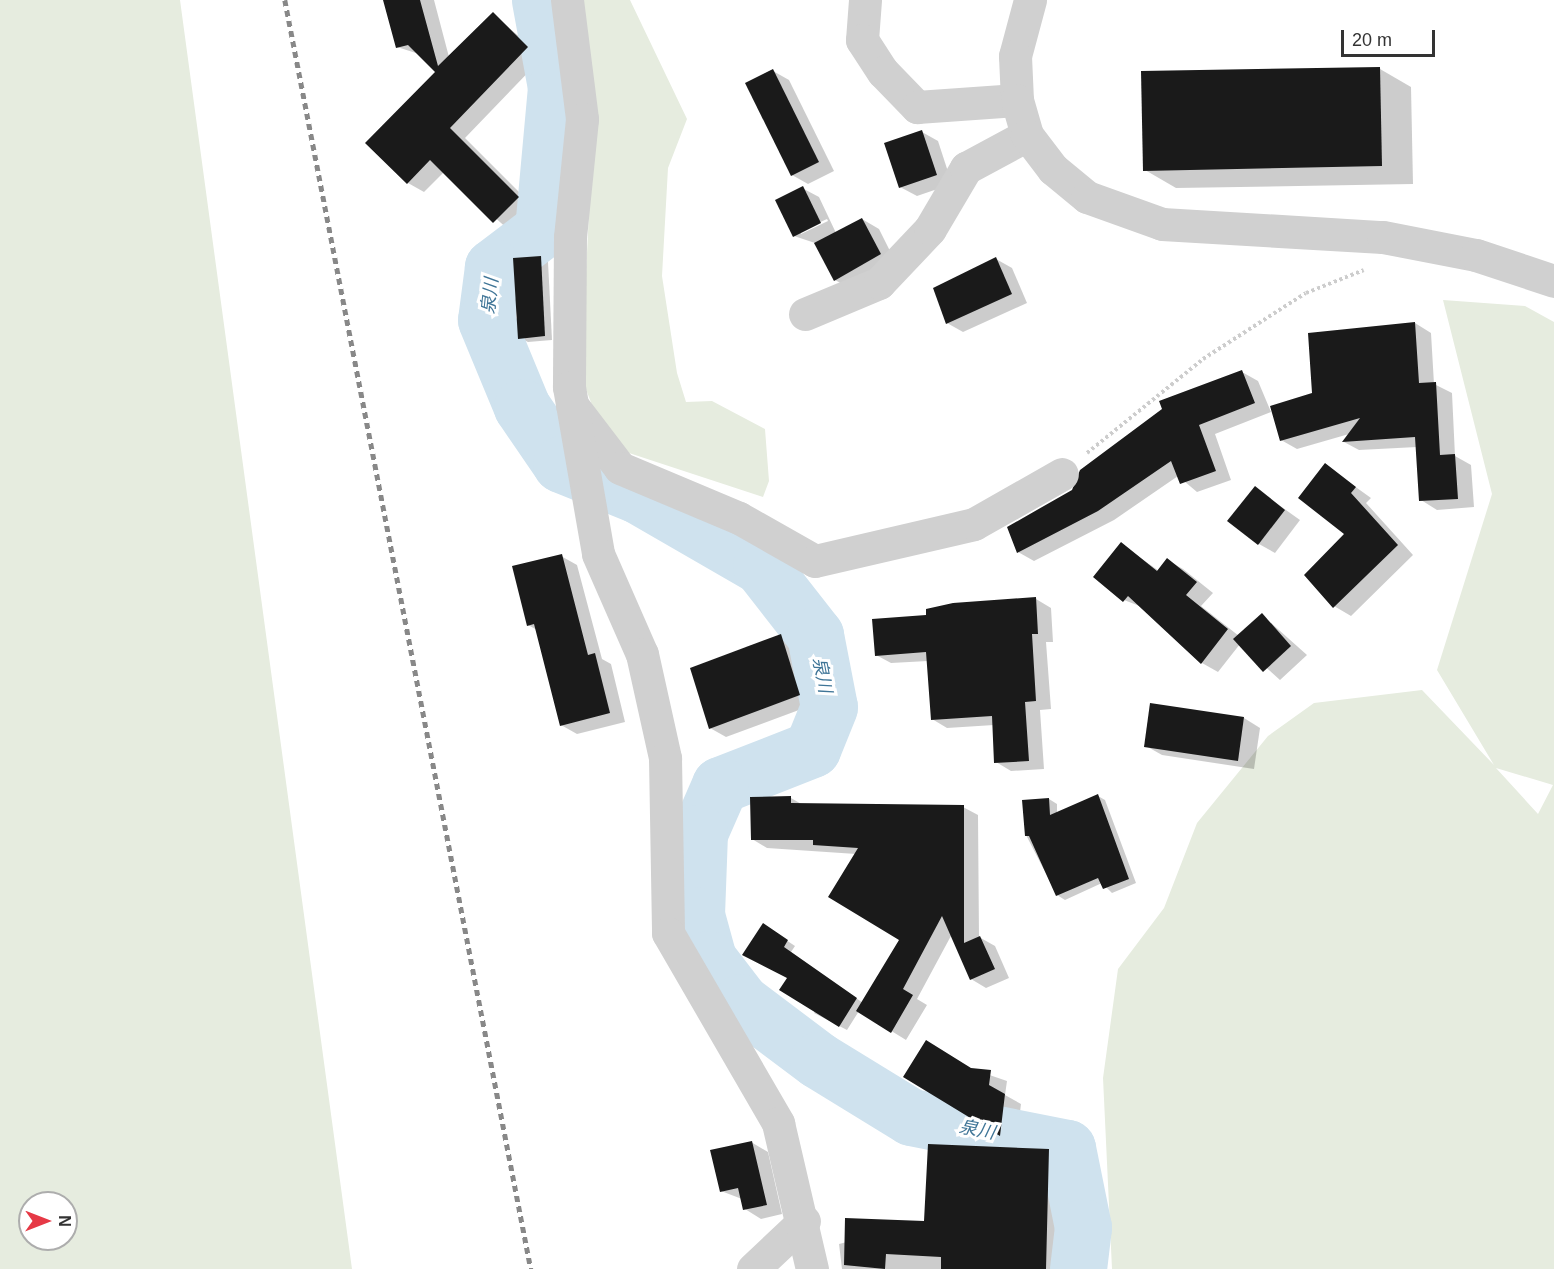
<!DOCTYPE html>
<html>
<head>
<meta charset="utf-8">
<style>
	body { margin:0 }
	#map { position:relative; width:1554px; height:1269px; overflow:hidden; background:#fff; font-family:Arial,"Noto Sans JP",sans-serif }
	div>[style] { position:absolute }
	.green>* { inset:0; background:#e6ecdf }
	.shadow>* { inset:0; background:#0003 }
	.river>* { height:57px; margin:-28.5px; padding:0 28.5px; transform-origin:28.5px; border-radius:28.5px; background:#cfe2ee }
	.building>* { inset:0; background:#1a1a1a }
	.path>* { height:4px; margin-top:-2px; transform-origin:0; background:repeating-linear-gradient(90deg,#cdcdcd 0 3px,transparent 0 6px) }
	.minor>* { height:33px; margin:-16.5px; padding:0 16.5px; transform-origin:16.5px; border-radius:16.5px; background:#d0d0d0 }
	.tertiary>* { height:33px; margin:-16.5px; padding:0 16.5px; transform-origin:16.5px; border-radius:16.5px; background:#d0d0d0 }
	.rail>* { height:4.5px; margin-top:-2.25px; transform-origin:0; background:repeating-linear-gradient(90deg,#888 0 6px,transparent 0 10.5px) }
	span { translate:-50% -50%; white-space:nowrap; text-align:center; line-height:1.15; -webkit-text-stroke:6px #fff; paint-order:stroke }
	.water-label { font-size:18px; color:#3f7597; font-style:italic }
	.north { position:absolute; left:18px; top:1191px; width:60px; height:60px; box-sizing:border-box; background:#fff; border:2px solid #adadad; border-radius:50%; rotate:90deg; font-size:16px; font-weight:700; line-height:24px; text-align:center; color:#333 }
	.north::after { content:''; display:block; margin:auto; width:21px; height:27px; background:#e63946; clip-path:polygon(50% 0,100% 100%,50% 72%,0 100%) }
	.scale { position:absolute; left:1341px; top:30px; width:94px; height:27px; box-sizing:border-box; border:3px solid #333; border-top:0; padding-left:8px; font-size:18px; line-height:21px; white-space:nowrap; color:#333; -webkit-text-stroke:4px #fff; paint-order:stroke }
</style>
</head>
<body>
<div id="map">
	<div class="green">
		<i style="clip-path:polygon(evenodd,0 0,180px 0,352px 1269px,0 1269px,0 0,30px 1203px,66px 1203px,66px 1239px,30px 1239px,30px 1203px)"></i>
		<i style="clip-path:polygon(579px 0,630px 0,687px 119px,668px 168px,662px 276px,677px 373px,686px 402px,712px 401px,765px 429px,769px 481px,763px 497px,629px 453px,601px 429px,581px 376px,594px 110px)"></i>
		<i style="clip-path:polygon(evenodd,1443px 300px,1525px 306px,1554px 322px,1554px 1269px,1112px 1269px,1103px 1078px,1118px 969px,1164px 908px,1197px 823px,1268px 736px,1314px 703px,1422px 690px,1494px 765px,1437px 670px,1492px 494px,1443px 300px,1496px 768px,1553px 785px,1538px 814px,1496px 768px)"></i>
	</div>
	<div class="shadow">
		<i style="clip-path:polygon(385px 0,434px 0,449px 57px,493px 14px,543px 57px,465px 138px,534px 207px,510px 231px,444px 172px,424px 192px,408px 183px,437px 72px,419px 54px,397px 47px)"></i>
		<i style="clip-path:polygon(1380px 69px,1411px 87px,1413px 184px,1176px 188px,1145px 170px)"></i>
		<i style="clip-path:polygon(773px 71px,789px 80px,834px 171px,808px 184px,792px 175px)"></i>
		<i style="clip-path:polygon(922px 132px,938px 141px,952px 184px,917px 196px,900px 187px)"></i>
		<i style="clip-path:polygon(evenodd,802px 188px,819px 197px,836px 233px,862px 219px,879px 229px,896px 263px,851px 289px,835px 280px,815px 243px,794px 236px,802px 188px,827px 219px,828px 221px,801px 234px,801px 231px,827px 219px)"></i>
		<i style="clip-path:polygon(541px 258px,548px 262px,552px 340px,528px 342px,520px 338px)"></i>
		<i style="clip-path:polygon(996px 259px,1012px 268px,1027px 303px,963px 332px,947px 323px)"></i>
		<i style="clip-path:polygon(1415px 323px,1431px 333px,1434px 384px,1452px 393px,1455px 456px,1471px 465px,1474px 507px,1437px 510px,1421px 500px,1417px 447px,1359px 450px,1344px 442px,1349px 434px,1297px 449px,1281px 440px,1313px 394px)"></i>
		<i style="clip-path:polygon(1242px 372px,1258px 381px,1271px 412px,1215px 434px,1231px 480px,1197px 492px,1178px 476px,1114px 520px,1034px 561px,1018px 552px,1073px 491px)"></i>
		<i style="clip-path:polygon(1325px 465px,1371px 498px,1366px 503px,1413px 555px,1351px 616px,1334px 606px,1346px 534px)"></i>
		<i style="clip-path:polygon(1255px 488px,1300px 520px,1275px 553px,1259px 544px)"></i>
		<i style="clip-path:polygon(1121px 544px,1159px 571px,1167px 560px,1183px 569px,1213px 593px,1201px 606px,1239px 636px,1262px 615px,1307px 655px,1280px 680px,1240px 644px,1218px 672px,1202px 663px,1142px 607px,1124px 600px)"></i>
		<i style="clip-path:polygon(561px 556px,577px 565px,602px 659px,611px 664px,625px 722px,577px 734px,561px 725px,537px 630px,528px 625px)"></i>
		<i style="clip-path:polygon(1036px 599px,1051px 608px,1053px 642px,1046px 642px,1051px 709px,1040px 710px,1044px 769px,1011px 771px,996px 762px,994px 725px,947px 728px,932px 719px,928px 661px,891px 663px,876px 655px,928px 617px)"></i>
		<i style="clip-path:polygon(781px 636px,797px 645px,815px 704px,726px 737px,710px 728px,746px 647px)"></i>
		<i style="clip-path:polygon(1244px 718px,1260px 728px,1254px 769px,1162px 755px,1146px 746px)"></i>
		<i style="clip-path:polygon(1098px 796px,1105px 800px,1136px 883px,1112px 893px,1102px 883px,1065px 900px,1057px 895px,1026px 835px,1049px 799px,1057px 804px,1057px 814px)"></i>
		<i style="clip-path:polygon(791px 798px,803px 805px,963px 807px,978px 815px,979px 937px,995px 946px,1009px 978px,986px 988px,971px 979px,952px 934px,917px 999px,927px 1005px,906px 1040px,859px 1011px,847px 1030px,814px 1013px,816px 1008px,789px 978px,771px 930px,795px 946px,791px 952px,863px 1003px,901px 940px,856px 854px,767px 848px,752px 839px)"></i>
		<i style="clip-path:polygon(972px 1069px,1007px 1081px,1005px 1095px,1021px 1104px,1016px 1144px,905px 1077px)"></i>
		<i style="clip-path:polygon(751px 1142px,768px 1152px,782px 1214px,761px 1219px,745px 1209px,742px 1199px,721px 1191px)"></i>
		<i style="clip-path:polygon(1048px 1151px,1078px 1168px,1075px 1269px,842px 1269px,839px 1244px,926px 1222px)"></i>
	</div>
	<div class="river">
		<i style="left:540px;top:0;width:88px;rotate:79.6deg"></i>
		<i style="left:556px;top:87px;width:143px;rotate:95.2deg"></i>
		<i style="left:543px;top:229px;width:63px;rotate:142.8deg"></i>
		<i style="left:493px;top:267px;width:53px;rotate:97.5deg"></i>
		<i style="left:486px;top:320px;width:94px;rotate:67.5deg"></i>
		<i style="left:522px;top:407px;width:69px;rotate:55.6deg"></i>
		<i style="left:561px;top:464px;width:83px;rotate:21.9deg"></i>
		<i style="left:638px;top:495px;width:142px;rotate:30deg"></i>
		<i style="left:761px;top:566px;width:88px;rotate:52deg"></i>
		<i style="left:815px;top:635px;width:73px;rotate:79deg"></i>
		<i style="left:829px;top:707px;width:45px;rotate:112deg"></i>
		<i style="left:812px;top:749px;width:99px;rotate:158.6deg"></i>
		<i style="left:720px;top:785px;width:52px;rotate:113.6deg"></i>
		<i style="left:699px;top:833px;width:82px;rotate:92.1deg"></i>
		<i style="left:696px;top:915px;width:46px;rotate:74.7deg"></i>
		<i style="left:708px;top:959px;width:54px;rotate:52.5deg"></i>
		<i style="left:741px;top:1002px;width:96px;rotate:37deg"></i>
		<i style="left:818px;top:1060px;width:109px;rotate:31.5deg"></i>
		<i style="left:911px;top:1117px;width:159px;rotate:11.2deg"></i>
		<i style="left:1067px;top:1148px;width:81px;rotate:78.6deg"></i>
		<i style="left:1083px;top:1227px;width:42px;rotate:96.8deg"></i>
	</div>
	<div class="building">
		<i style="clip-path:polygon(383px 0,420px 0,438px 66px,493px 12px,528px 47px,450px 128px,519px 197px,493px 223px,430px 160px,407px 184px,365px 143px,435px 72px,408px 45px,396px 48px)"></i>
		<i style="clip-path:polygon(1380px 67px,1382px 166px,1143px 171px,1141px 71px)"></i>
		<i style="clip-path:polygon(773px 69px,819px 162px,791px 176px,745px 83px)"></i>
		<i style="clip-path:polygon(922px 130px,937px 175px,899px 188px,884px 143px)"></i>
		<i style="clip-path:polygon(803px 186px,821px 223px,793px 237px,775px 200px)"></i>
		<i style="clip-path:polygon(862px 218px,881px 254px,834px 281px,814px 243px)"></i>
		<i style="clip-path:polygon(541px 256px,545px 336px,518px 339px,513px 258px)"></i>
		<i style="clip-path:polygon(996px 257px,1012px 294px,946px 324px,933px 288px)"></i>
		<i style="clip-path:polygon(1415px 322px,1419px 383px,1436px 382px,1440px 455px,1455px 454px,1458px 499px,1419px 501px,1415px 437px,1342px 442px,1360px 418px,1280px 441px,1270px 406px,1312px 393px,1308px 333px)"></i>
		<i style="clip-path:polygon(1242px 370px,1255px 403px,1199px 425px,1216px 471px,1180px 484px,1171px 461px,1098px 511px,1017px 553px,1007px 527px,1072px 490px,1080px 470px,1162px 409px,1159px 401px)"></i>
		<i style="clip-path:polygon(1325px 463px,1356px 487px,1351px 493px,1398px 545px,1333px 608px,1304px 575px,1344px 534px,1298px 498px)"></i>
		<i style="clip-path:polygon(1255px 486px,1285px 510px,1258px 545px,1227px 521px)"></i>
		<i style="clip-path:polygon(1121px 542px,1157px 571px,1167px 558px,1197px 582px,1186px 595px,1228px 629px,1201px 664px,1128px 596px,1123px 602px,1093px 577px)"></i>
		<i style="clip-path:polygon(562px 554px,588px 655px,595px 653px,610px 713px,560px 726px,534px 624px,527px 626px,512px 566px)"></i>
		<i style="clip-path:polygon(1036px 597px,1038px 634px,1032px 634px,1036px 701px,1025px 702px,1029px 761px,994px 763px,992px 716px,931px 720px,926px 652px,875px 656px,872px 619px,926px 615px,926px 609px,953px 603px)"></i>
		<i style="clip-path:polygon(1262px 613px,1291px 646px,1263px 672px,1233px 639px)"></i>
		<i style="clip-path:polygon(781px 634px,800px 695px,709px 729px,690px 668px)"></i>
		<i style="clip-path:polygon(1150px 703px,1244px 717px,1238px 761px,1144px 747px)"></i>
		<i style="clip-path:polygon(1098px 794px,1129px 879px,1103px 889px,1098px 878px,1056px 896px,1029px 836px,1025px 836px,1022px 800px,1049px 798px,1050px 815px)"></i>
		<i style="clip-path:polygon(791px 796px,791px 803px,964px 805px,964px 943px,980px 936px,995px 969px,970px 980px,942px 916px,903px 989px,913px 995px,891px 1033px,856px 1011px,899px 940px,828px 897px,858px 848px,813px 845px,813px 840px,751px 840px,750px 797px)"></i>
		<i style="clip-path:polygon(763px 923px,788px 940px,784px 947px,857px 998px,839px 1027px,779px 990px,787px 978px,742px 955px)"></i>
		<i style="clip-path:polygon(926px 1040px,971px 1068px,991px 1070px,989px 1085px,1005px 1094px,1000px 1136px,903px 1077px)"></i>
		<i style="clip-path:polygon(752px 1141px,767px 1205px,743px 1210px,738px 1188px,720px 1192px,710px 1150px)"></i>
		<i style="clip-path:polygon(928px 1144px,1049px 1149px,1046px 1269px,941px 1269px,941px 1257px,886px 1254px,885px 1269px,844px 1265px,845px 1218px,924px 1221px)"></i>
	</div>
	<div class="path">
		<i style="left:1087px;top:453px;width:149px;rotate:-39deg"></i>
		<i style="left:1203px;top:359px;width:122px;rotate:-32.7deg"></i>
		<i style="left:1306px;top:293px;width:62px;rotate:-21.6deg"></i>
	</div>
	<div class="minor">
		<i style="left:865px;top:0;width:40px;rotate:94.3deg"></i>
		<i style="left:862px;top:40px;width:38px;rotate:57deg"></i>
		<i style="left:883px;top:72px;width:49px;rotate:45.8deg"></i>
		<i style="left:917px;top:107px;width:100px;rotate:-4deg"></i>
		<i style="left:805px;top:314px;width:80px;rotate:-22.7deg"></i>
		<i style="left:879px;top:283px;width:74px;rotate:-46.6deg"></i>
		<i style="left:930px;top:229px;width:71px;rotate:-59.5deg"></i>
		<i style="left:966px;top:168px;width:69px;rotate:-28.4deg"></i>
		<i style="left:572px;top:405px;width:79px;rotate:52.7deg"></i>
		<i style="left:620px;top:468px;width:129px;rotate:22.8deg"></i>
		<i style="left:739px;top:518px;width:87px;rotate:29.5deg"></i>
		<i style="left:815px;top:561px;width:163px;rotate:-13.1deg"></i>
		<i style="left:974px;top:524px;width:101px;rotate:-29.6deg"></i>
		<i style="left:753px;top:1269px;width:70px;rotate:-43.3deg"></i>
	</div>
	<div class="tertiary">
		<i style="left:567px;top:0;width:120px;rotate:82.8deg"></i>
		<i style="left:582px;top:119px;width:119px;rotate:95.8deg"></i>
		<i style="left:570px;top:237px;width:150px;rotate:90.4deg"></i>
		<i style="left:569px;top:387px;width:169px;rotate:80.1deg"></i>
		<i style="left:598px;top:554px;width:109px;rotate:66.3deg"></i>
		<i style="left:642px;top:654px;width:107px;rotate:77.5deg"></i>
		<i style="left:665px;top:758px;width:175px;rotate:89deg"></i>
		<i style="left:668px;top:933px;width:220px;rotate:59.9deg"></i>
		<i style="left:778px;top:1123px;width:150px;rotate:76.9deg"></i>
		<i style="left:1030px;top:0;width:58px;rotate:105deg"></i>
		<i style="left:1015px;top:56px;width:44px;rotate:87.4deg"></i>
		<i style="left:1017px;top:100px;width:36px;rotate:74deg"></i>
		<i style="left:1027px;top:135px;width:43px;rotate:52.6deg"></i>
		<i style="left:1053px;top:169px;width:44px;rotate:39.5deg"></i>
		<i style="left:1087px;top:197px;width:80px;rotate:19.8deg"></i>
		<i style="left:1162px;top:224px;width:221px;rotate:3.4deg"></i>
		<i style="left:1383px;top:237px;width:95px;rotate:11deg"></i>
		<i style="left:1476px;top:255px;width:82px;rotate:18.4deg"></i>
	</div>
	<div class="rail">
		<i style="left:285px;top:0;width:1293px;rotate:79.03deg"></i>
	</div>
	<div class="water-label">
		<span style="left:490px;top:296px;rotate:-84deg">泉川</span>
		<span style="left:822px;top:675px;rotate:79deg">泉川</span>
		<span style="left:977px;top:1130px;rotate:11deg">泉川</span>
	</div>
	<div class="north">N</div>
	<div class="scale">20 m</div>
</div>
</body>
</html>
